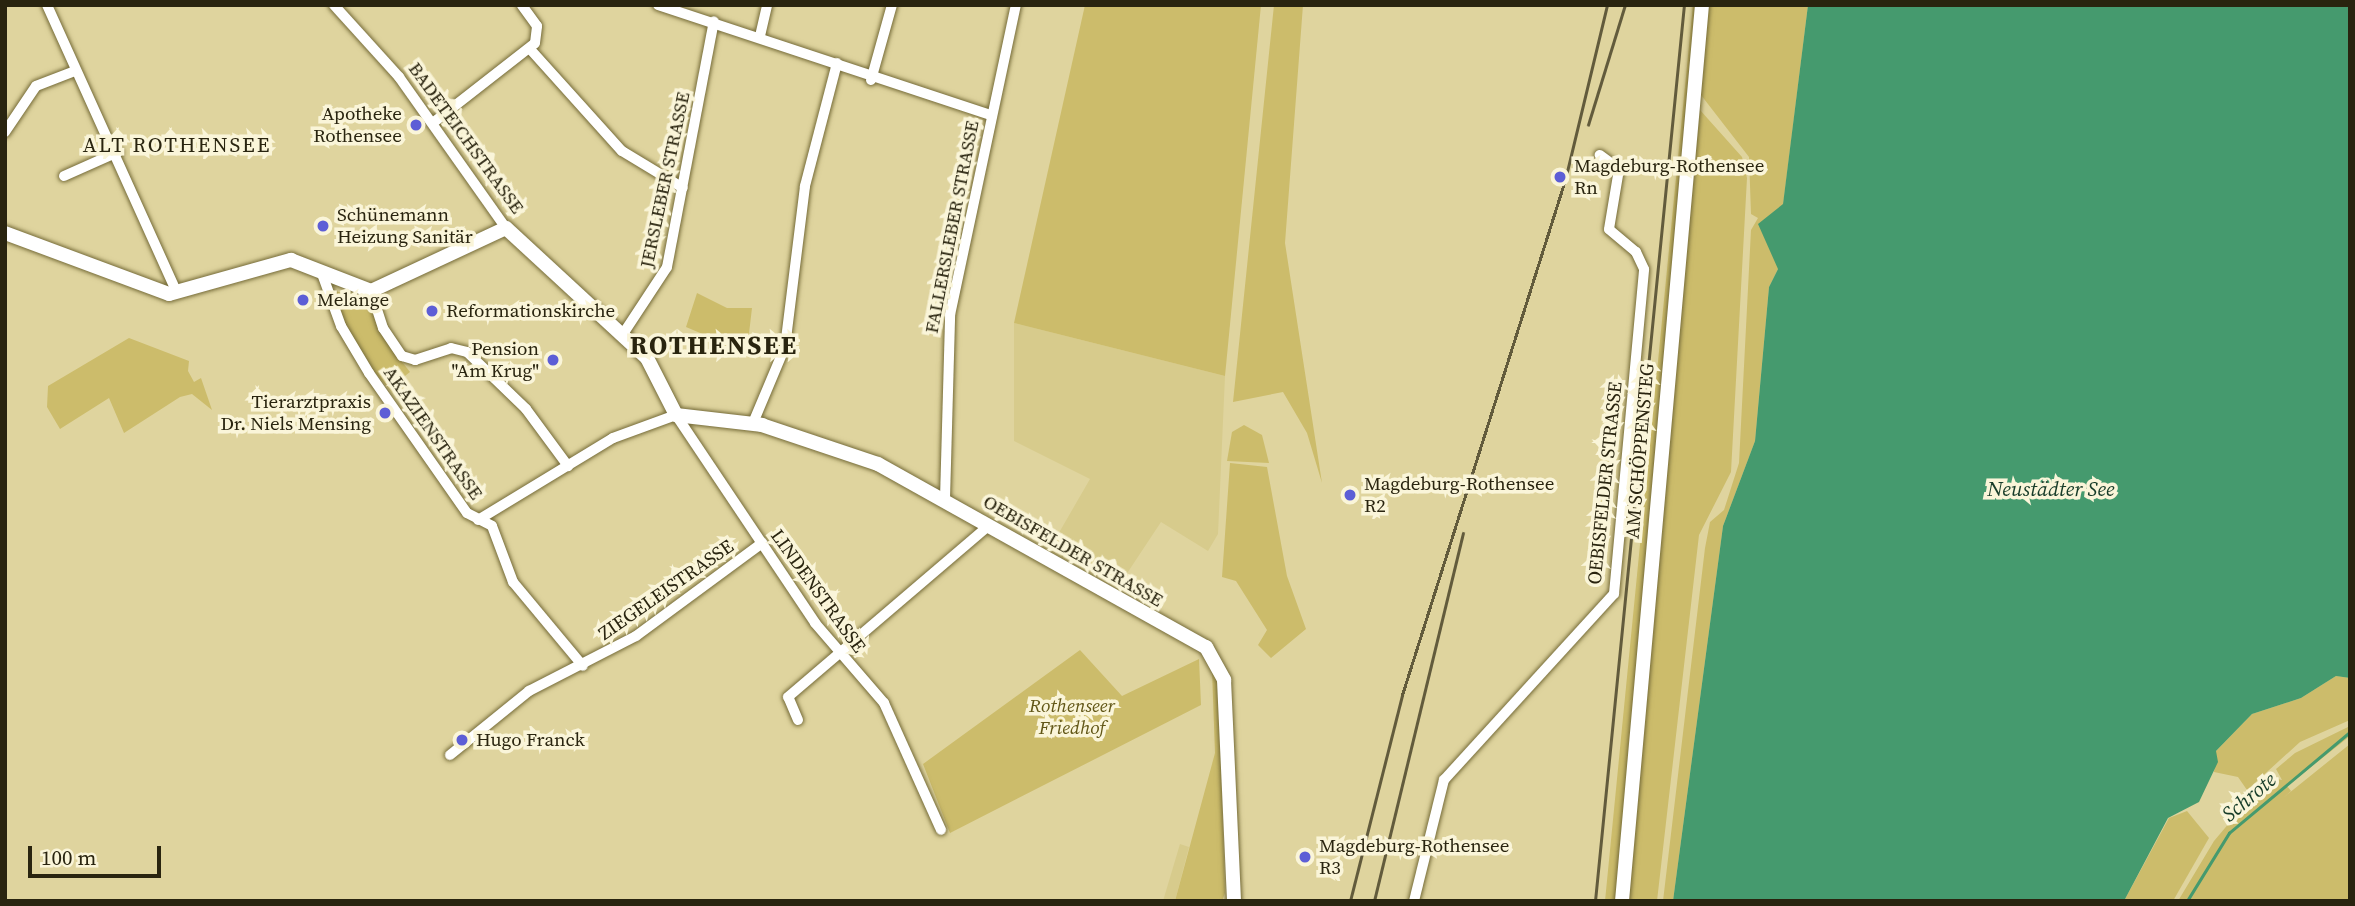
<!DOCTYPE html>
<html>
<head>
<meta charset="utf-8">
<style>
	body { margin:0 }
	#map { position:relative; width:2355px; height:906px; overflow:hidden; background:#dfd49e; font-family:"Source Serif 4",serif }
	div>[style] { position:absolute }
	.built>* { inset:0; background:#d7cb8c }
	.green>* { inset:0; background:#ccbc6b }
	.water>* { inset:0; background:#459a6e }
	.stream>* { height:2.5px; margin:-1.25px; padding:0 1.25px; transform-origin:1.25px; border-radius:1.25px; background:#459a6e }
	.roads { filter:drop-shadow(0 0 2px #756b38) drop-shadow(0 0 2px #756b38) }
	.street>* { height:10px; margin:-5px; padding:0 5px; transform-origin:5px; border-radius:5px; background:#fff }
	.secondary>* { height:14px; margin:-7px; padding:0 7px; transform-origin:7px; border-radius:7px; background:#fff }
	.rail>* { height:2.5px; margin:-1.25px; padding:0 1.25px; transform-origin:1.25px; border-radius:1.25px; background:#625b3c }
	.dots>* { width:19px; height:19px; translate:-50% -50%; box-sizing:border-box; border:4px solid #faf5d9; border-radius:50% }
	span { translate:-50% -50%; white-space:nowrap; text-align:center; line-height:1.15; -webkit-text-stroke:7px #faf5d9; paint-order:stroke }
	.poi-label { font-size:19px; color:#29240f }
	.right { translate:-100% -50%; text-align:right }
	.left { translate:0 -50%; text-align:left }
	.street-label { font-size:19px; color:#29240f }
	.park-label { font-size:19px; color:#615616; font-style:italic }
	.neighbourhood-label { font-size:21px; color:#29240f; letter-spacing:2px }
	.water-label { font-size:21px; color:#163b28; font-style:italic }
	.district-label { font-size:26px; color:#29240f; font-weight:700; letter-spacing:2px }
	.frame { position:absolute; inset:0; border:7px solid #29240f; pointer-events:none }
	.scale { position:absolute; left:28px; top:846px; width:133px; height:32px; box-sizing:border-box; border:4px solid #29240f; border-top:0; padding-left:9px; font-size:21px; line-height:24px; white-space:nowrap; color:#29240f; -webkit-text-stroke:5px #faf5d9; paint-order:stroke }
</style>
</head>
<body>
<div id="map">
	<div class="built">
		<i style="clip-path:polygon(1014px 323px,1225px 376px,1218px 534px,1208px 551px,1161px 522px,1118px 587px,1049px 550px,1090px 479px,1014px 441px)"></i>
		<i style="clip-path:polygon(1180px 844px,1189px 847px,1175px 901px,1163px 901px)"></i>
	</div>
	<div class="green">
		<i style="clip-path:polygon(1085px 5px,1261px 5px,1225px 376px,1014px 323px)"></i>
		<i style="clip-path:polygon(1274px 5px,1303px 5px,1285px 243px,1322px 483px,1307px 433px,1283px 392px,1233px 402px)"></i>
		<i style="clip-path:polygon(1693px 5px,1699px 5px,1628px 751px,1629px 803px,1618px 901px,1605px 901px)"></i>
		<i style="clip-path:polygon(1709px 5px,1808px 5px,1783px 205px,1776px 216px,1778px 269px,1769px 287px,1755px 441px,1723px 526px,1673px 901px,1663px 901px,1705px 548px,1710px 522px,1724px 510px,1739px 463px,1751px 230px,1758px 218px,1751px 214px,1749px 157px,1701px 95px)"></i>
		<i style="clip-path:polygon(1700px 110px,1742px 157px,1747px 178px,1731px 472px,1699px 535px,1657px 901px,1626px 901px)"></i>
		<i style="clip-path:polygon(332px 290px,370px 301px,385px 340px,410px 372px,401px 379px,412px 403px,405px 408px,373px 370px,347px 330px)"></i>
		<i style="clip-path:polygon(697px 293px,727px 308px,752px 308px,748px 342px,738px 349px,686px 327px)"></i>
		<i style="clip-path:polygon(129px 338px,189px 361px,188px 371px,194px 382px,201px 378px,212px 410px,192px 394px,180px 397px,124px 433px,109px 398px,60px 429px,47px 407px,48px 386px)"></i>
		<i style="clip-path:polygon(1244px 425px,1262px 435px,1269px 463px,1227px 461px,1232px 432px)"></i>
		<i style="clip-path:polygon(1230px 463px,1267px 467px,1287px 576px,1306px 629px,1271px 658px,1258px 645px,1267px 630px,1236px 581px,1222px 577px)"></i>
		<i style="clip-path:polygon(1080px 650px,1122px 696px,1199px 659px,1201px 705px,950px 833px,923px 764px)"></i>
		<i style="clip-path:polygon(1212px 670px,1218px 670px,1225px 893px,1222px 901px,1175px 901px,1215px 753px)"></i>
		<i style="clip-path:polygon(2336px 676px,2350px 678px,2350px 720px,2300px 742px,2247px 790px,2238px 777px,2214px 772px,2216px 751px,2252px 714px,2301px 698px)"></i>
		<i style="clip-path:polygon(2350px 726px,2350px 736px,2287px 786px,2291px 791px,2283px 798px,2350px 744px,2350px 901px,2178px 901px,2214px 841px,2268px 777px,2282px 780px,2276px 769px,2295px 753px)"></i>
		<i style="clip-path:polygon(2187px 811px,2209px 838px,2173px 901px,2124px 901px,2169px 818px)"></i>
	</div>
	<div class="water">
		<i style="clip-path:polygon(1808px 5px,2350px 5px,2350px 678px,2336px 676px,2301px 698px,2252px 714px,2216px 751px,2218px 762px,2199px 802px,2168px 818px,2124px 901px,1673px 901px,1723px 526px,1755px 441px,1769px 287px,1778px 269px,1758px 224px,1783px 204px)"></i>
	</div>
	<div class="stream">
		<i style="left:2187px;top:901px;width:80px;rotate:-58.3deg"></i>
		<i style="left:2229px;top:833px;width:158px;rotate:-39.9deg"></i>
	</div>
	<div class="roads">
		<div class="street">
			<i style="left:47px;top:5px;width:316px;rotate:65.7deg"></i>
			<i style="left:334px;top:5px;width:97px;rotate:47.9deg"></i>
			<i style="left:399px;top:77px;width:185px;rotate:54.7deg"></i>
			<i style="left:658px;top:5px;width:351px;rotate:18.3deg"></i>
			<i style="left:760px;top:36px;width:32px;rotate:-77deg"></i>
			<i style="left:530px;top:49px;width:137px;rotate:48deg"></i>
			<i style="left:622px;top:151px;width:71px;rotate:31.2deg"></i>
			<i style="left:871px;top:80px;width:78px;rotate:-74.4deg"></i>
			<i style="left:434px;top:122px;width:128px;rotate:-38deg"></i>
			<i style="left:535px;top:43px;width:17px;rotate:-83deg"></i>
			<i style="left:537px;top:26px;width:26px;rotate:-126deg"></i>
			<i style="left:5px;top:132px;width:55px;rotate:-56deg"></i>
			<i style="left:36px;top:86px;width:42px;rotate:-21deg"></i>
			<i style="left:64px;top:176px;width:59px;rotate:-24deg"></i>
			<i style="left:321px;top:271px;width:59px;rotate:70deg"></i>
			<i style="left:341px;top:326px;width:55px;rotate:59.2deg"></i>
			<i style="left:369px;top:373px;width:171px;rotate:55deg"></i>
			<i style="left:467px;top:513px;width:28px;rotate:27deg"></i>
			<i style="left:492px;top:526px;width:60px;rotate:69.4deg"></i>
			<i style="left:513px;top:582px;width:109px;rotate:50.2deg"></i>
			<i style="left:371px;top:291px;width:39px;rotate:72deg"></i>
			<i style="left:383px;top:328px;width:34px;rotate:56deg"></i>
			<i style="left:402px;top:356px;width:14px;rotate:17deg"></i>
			<i style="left:415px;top:360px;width:38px;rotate:-18deg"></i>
			<i style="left:451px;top:348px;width:16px;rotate:14deg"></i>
			<i style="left:467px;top:352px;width:82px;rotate:44deg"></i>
			<i style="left:526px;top:409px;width:71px;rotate:53.6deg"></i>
			<i style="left:623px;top:334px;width:80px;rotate:-56.7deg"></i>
			<i style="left:667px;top:267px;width:250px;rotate:-79.2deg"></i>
			<i style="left:753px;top:423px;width:82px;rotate:-67.2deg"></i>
			<i style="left:785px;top:347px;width:162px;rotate:-82.9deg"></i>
			<i style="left:805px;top:186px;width:127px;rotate:-75.4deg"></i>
			<i style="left:945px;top:499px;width:184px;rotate:-88.4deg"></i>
			<i style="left:950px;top:315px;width:317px;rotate:-78deg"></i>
			<i style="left:478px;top:520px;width:158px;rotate:-31.3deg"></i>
			<i style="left:613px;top:438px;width:67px;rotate:-20.1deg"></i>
			<i style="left:676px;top:415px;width:250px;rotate:56.2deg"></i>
			<i style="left:815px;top:623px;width:106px;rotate:49.2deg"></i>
			<i style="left:884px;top:703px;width:139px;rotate:65.8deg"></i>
			<i style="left:798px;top:720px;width:25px;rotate:-113deg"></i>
			<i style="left:788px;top:697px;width:263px;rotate:-40.5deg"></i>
			<i style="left:450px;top:755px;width:102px;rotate:-39deg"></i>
			<i style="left:529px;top:691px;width:120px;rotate:-27.2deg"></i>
			<i style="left:636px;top:636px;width:157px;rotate:-36.4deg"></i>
			<i style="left:1414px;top:901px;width:125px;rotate:-76.1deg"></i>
			<i style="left:1444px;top:780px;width:252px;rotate:-47.6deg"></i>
			<i style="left:1614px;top:594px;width:326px;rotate:-84.7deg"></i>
			<i style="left:1644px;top:269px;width:19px;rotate:-115deg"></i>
			<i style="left:1636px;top:252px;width:35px;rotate:-140deg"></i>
			<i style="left:1609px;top:229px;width:61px;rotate:-80.5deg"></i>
			<i style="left:1619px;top:169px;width:24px;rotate:-144deg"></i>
		</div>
		<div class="secondary">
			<i style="left:5px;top:233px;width:175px;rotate:20.4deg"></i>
			<i style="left:169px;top:294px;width:127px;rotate:-15.6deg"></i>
			<i style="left:291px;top:260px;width:86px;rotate:21.2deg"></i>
			<i style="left:371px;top:291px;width:149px;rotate:-25deg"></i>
			<i style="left:506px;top:228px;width:192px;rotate:42.7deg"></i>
			<i style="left:647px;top:358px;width:64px;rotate:63deg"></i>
			<i style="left:676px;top:415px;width:87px;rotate:6.6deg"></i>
			<i style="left:762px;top:425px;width:122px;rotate:18.6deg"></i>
			<i style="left:878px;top:464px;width:376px;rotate:29.2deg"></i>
			<i style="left:1206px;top:647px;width:38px;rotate:61deg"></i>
			<i style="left:1224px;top:680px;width:221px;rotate:87.4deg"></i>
			<i style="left:1622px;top:901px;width:900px;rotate:-84.9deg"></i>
		</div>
	</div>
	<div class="rail">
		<i style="left:1588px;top:125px;width:126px;rotate:-72.9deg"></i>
		<i style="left:1350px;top:901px;width:212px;rotate:-75.8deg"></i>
		<i style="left:1402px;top:695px;width:540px;rotate:-72.44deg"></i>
		<i style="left:1565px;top:180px;width:180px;rotate:-76.5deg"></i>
		<i style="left:1374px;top:901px;width:378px;rotate:-76.4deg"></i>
		<i style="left:1595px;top:901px;width:900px;rotate:-84.33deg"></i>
	</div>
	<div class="dots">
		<i style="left:416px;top:125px;background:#5d5ed6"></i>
		<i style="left:1560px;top:177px;background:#5d5ed6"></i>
		<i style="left:323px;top:226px;background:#5d5ed6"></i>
		<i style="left:303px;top:300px;background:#5d5ed6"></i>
		<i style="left:432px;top:311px;background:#5d5ed6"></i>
		<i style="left:553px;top:360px;background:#5d5ed6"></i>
		<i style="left:385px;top:413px;background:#5d5ed6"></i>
		<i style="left:1350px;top:495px;background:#5d5ed6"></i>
		<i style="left:462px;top:740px;background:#5d5ed6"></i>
		<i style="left:1305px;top:857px;background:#5d5ed6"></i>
	</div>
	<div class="poi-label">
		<span class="right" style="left:402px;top:125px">Apotheke<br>Rothensee</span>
		<span class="left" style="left:1574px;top:177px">Magdeburg-Rothensee<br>Rn</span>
		<span class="left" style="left:337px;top:226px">Schünemann<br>Heizung Sanitär</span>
		<span class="left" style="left:317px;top:300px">Melange</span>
		<span class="left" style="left:446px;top:311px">Reformationskirche</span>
		<span class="right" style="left:539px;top:360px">Pension<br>"Am Krug"</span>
		<span class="right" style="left:371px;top:413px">Tierarztpraxis<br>Dr. Niels Mensing</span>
		<span class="left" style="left:1364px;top:495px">Magdeburg-Rothensee<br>R2</span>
		<span class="left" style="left:476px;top:740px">Hugo Franck</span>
		<span class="left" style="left:1319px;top:857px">Magdeburg-Rothensee<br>R3</span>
	</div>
	<div class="street-label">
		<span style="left:466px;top:138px;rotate:54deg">BADETEICHSTRASSE</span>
		<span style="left:665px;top:180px;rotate:-78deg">JERSLEBER STRASSE</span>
		<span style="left:952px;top:227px;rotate:-79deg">FALLERSLEBER STRASSE</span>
		<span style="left:433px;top:433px;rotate:55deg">AKAZIENSTRASSE</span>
		<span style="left:1640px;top:451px;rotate:-85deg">AM SCHÖPPENSTEG</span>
		<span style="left:1605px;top:483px;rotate:-84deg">OEBISFELDER STRASSE</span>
		<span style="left:1073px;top:551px;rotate:30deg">OEBISFELDER STRASSE</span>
		<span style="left:666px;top:590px;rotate:-35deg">ZIEGELEISTRASSE</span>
		<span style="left:818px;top:591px;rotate:54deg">LINDENSTRASSE</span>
	</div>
	<div class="park-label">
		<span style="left:1072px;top:717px">Rothenseer<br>Friedhof</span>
	</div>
	<div class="neighbourhood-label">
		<span style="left:177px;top:145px">ALT ROTHENSEE</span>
	</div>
	<div class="water-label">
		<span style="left:2051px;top:489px">Neustädter See</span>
		<span style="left:2249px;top:797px;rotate:-40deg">Schrote</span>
	</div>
	<div class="district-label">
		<span style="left:714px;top:346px">ROTHENSEE</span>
	</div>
	<div class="frame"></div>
	<div class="scale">100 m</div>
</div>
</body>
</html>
